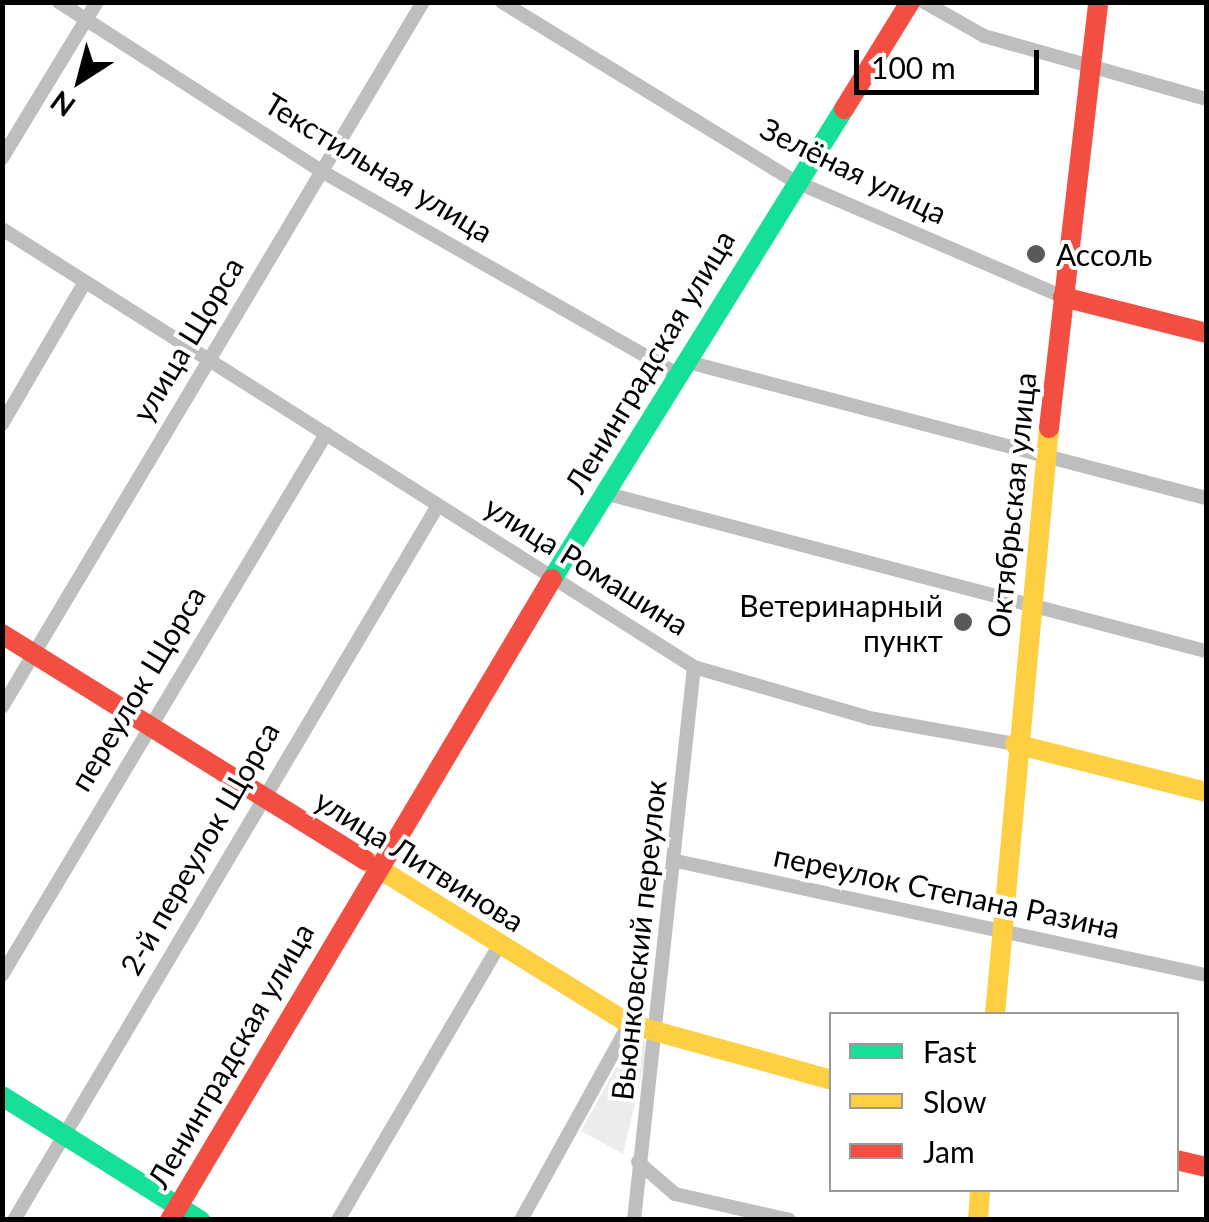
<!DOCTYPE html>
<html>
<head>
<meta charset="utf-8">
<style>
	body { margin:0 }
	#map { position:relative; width:1209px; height:1222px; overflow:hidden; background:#fff; font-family:Lato,sans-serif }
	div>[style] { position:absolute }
	.green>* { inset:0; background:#ececec }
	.street>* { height:14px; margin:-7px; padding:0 7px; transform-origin:7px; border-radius:7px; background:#bebebe }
	.fast>* { height:20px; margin:-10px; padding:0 10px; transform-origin:10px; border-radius:10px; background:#16e098 }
	.slow>* { height:20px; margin:-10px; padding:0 10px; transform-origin:10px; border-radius:10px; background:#ffcf43 }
	.jam>* { height:20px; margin:-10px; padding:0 10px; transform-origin:10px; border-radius:10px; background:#f24e42 }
	.dots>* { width:28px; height:28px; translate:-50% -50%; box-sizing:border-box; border:5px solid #fff; border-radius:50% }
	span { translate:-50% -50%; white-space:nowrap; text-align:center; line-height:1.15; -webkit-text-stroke:8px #fff; paint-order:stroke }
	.street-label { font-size:30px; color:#000 }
	.poi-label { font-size:30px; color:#000 }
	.left { translate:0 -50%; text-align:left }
	.right { translate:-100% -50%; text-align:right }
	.frame { position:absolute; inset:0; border:5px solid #000; pointer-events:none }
	.legend { position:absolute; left:829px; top:1012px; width:350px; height:180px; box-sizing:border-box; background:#fff; border:2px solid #999; margin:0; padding:12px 18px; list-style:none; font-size:30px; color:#000 }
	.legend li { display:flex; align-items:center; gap:20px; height:50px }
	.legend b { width:50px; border:2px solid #999 }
	.north { position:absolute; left:30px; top:30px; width:100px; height:100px; -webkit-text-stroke:8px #fff; paint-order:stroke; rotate:216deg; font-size:28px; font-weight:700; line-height:40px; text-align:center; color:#000 }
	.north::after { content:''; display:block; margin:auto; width:35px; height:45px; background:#000; clip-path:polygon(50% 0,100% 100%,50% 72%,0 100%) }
	.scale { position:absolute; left:854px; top:50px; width:185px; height:45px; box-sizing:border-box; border:5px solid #000; border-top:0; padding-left:12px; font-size:30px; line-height:35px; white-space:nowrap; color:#000; -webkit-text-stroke:8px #fff; paint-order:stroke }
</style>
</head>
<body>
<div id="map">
	<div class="green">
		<i style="clip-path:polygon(633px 1037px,649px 1043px,623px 1154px,581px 1131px)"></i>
	</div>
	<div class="street">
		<i style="left:59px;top:2px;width:314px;rotate:32.8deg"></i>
		<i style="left:323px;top:172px;width:406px;rotate:29.7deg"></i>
		<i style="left:502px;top:2px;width:342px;rotate:31.5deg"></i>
		<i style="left:794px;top:181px;width:293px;rotate:23.3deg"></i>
		<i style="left:924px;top:2px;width:69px;rotate:29.5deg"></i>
		<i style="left:984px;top:36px;width:231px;rotate:15.8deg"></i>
		<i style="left:2px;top:158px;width:183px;rotate:-58.7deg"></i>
		<i style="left:2px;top:229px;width:819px;rotate:32.33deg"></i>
		<i style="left:694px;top:667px;width:182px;rotate:16.2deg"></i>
		<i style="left:869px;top:718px;width:148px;rotate:10.1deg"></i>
		<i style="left:684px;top:361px;width:540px;rotate:14.71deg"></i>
		<i style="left:2px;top:424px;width:164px;rotate:-59.7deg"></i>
		<i style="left:604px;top:493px;width:622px;rotate:14.71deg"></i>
		<i style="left:2px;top:707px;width:821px;rotate:-59.16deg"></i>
		<i style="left:676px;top:861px;width:542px;rotate:12.14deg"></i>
		<i style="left:2px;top:975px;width:631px;rotate:-59.08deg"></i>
		<i style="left:638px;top:1162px;width:49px;rotate:40.9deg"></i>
		<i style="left:675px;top:1194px;width:117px;rotate:12.8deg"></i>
		<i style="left:14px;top:1220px;width:829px;rotate:-59.32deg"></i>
		<i style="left:338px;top:1220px;width:320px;rotate:-59.6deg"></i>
		<i style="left:521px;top:1220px;width:224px;rotate:-61.1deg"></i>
		<i style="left:634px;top:1220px;width:556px;rotate:-83.81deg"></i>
	</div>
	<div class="fast">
		<i style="left:552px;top:579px;width:553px;rotate:-58.15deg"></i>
		<i style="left:2px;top:1096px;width:234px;rotate:32.1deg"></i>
	</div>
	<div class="slow">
		<i style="left:1015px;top:744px;width:197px;rotate:14.1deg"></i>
		<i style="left:365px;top:860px;width:311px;rotate:31.8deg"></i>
		<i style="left:629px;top:1024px;width:211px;rotate:15.4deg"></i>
		<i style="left:995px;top:1014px;width:588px;rotate:-84.74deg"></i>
		<i style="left:978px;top:1220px;width:30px;rotate:-86deg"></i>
	</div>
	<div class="jam">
		<i style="left:844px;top:109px;width:126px;rotate:-58.3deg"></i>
		<i style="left:1063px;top:297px;width:147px;rotate:14.1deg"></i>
		<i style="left:1049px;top:428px;width:429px;rotate:-83.4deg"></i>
		<i style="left:2px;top:634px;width:428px;rotate:31.9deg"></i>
		<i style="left:1176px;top:1160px;width:31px;rotate:13deg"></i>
		<i style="left:170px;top:1220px;width:746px;rotate:-59.21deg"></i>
	</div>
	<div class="dots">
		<i style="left:1036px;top:254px;background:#595959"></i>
		<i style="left:963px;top:622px;background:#595959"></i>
	</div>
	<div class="street-label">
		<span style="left:379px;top:167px;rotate:31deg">Текстильная улица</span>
		<span style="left:854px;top:170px;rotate:26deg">Зелёная улица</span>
		<span style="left:187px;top:339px;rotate:-59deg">улица Щорса</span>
		<span style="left:649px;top:361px;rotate:-59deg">Ленинградская улица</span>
		<span style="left:1011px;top:505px;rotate:-84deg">Октябрьская улица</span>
		<span style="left:587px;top:565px;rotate:32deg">улица Ромашина</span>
		<span style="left:137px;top:688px;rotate:-59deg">переулок Щорса</span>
		<span style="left:199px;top:848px;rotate:-60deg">2-й переулок Щорса</span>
		<span style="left:420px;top:860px;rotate:32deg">улица Литвинова</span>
		<span style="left:947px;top:891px;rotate:12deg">переулок Степана Разина</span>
		<span style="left:638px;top:940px;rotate:-84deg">Вьюнковский переулок</span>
		<span style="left:230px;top:1055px;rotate:-60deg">Ленинградская улица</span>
	</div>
	<div class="poi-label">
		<span class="left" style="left:1056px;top:254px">Ассоль</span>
		<span class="right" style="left:943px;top:622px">Ветеринарный<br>пункт</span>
	</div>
	<div class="frame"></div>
	<ul class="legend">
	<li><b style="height:12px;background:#16e098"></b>Fast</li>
	<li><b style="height:12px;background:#ffcf43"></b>Slow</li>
	<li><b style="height:12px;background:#f24e42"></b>Jam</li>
	</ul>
	<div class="north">N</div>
	<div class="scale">100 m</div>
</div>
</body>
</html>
